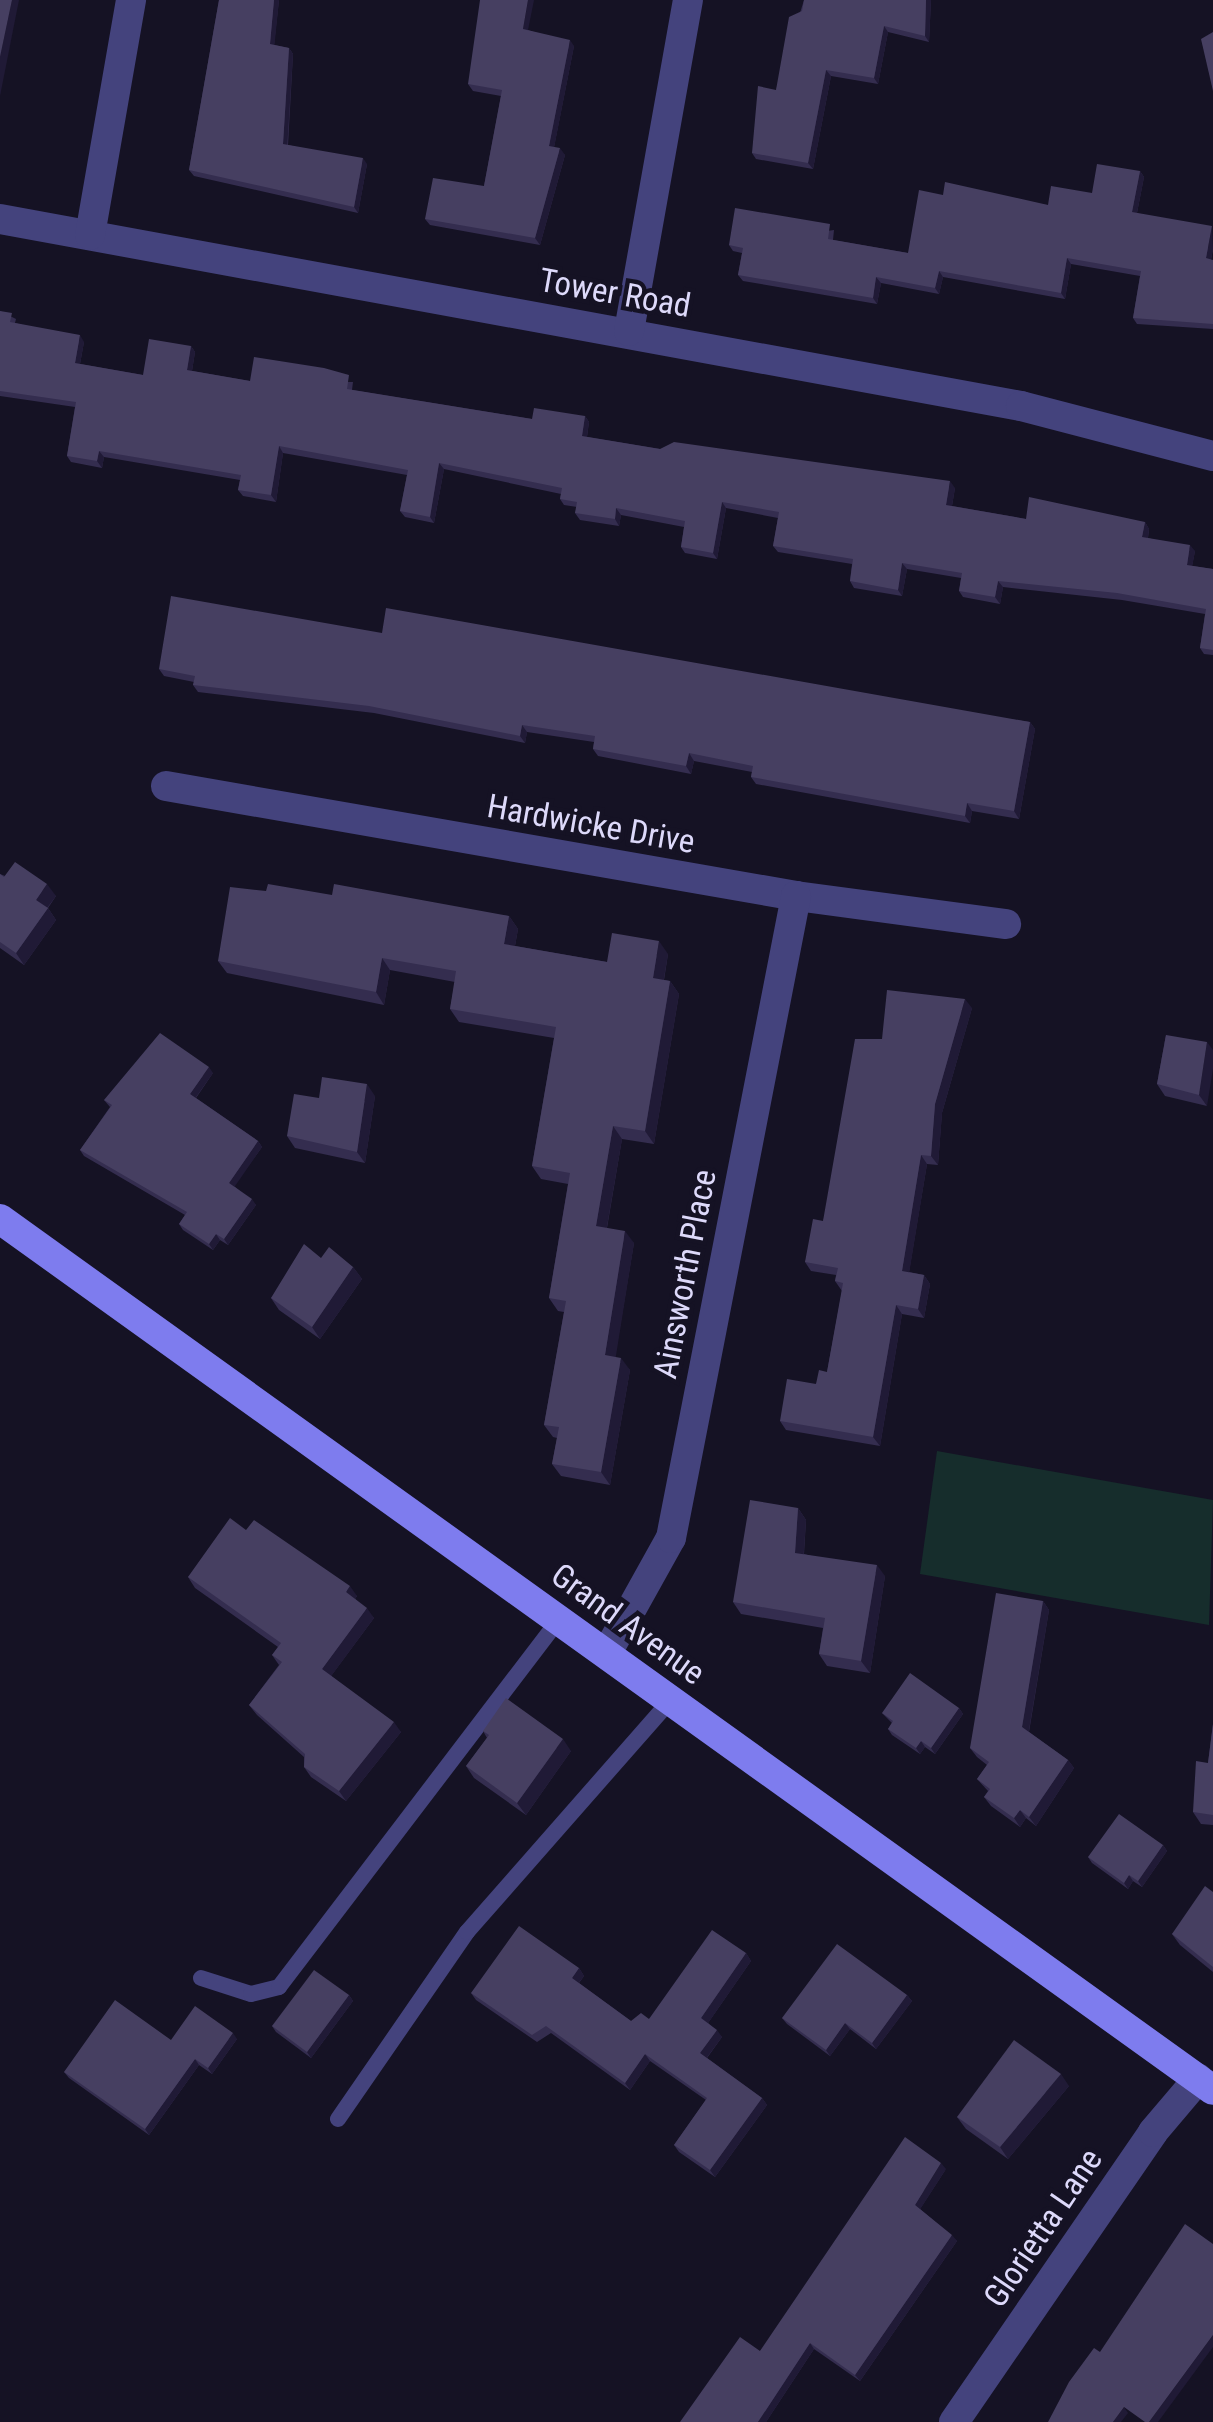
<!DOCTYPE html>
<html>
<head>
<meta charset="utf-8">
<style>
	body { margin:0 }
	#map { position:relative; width:1213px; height:2422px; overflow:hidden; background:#151224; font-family:"Roboto Condensed",sans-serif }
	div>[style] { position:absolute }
	.green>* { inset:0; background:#162d2c }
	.lane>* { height:16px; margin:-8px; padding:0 8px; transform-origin:8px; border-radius:8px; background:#44437d }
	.street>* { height:30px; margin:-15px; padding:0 15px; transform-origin:15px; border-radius:15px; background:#44437d }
	.secondary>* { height:30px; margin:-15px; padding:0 15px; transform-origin:15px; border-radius:15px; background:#7e7cee }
	.wall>* { inset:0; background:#342d4f }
	.shaded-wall>* { inset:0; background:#201a36 }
	.building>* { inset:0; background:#463f61 }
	span { translate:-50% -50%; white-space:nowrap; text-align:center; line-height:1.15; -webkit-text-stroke:9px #151224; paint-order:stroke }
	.street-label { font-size:33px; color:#ddd9fa }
</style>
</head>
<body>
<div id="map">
	<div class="green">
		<i style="clip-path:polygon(937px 1451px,1213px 1500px,1209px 1625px,920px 1574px)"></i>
	</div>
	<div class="lane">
		<i style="left:201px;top:1978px;width:52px;rotate:17.7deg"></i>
		<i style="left:251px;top:1994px;width:29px;rotate:-14deg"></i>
		<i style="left:279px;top:1987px;width:462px;rotate:-52.7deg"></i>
		<i style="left:338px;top:2119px;width:227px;rotate:-55.4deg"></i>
		<i style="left:467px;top:1932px;width:309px;rotate:-48.7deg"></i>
	</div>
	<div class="street">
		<i style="left:0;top:219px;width:1038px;rotate:10.38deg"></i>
		<i style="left:1021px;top:406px;width:198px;rotate:14.6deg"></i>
		<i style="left:90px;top:235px;width:239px;rotate:-80.1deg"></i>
		<i style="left:629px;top:331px;width:336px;rotate:-79.9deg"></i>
		<i style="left:166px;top:786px;width:640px;rotate:9.9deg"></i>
		<i style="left:796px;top:896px;width:212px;rotate:7.6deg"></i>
		<i style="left:608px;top:1651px;width:129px;rotate:-60.9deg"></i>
		<i style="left:671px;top:1538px;width:654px;rotate:-78.98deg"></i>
		<i style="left:954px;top:2422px;width:352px;rotate:-55.5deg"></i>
		<i style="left:1153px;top:2132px;width:70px;rotate:-49.7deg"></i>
	</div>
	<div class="secondary">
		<i style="left:0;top:1219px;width:1493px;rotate:35.68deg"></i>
	</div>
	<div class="wall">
		<i style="clip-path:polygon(219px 0,279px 0,274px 45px,289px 48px,293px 54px,288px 145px,367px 164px,358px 213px,194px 176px,189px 170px)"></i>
		<i style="clip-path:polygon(804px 0,931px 0,929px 42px,888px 32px,878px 84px,831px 76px,813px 169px,756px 159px,752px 153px,776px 90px)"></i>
		<i style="clip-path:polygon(528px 30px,574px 46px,554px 147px,565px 155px,540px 245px,430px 225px,425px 219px,484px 186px,501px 96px,473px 91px,468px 84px)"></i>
		<i style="clip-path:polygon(1140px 171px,1144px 177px,1137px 213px,1213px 249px,1211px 260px,1213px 260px,1213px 329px,1137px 324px,1133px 318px,1140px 276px,1071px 264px,1065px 299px,943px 277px,939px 294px,881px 283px,877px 304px,743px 281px,738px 275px,742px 253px,733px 251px,729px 245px,834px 230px,833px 240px,908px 253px,943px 195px,1048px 205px,1092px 193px)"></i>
		<i style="clip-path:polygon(0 311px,16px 319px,15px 323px,84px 342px,80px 364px,143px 375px,191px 346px,195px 352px,192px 371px,250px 381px,353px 382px,352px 390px,532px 419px,585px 416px,589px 422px,587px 437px,660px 449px,955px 488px,952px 506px,1026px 519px,1145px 522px,1149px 529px,1148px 538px,1195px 551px,1192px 566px,1213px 569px,1213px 655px,1204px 654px,1200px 648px,1205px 614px,1122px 600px,1003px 587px,1000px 604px,963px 597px,959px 591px,961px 578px,907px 569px,902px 596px,854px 588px,850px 581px,852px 564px,778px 552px,773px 546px,778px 518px,726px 508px,717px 559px,685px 553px,681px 547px,684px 527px,621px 515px,619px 526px,580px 520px,575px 513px,577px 507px,564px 505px,560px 499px,561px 494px,444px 469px,434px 523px,405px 517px,400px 511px,407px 475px,283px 453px,276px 502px,243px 496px,238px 490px,240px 480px,104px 457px,102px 468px,71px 462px,67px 456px,75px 407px,0 396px)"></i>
		<i style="clip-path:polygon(382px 633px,1030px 722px,1035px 729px,1019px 819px,972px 811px,970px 823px,756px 784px,751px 777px,752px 772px,694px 761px,691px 774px,598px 756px,593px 749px,594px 742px,527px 732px,525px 743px,374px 713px,198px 692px,193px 685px,194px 682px,164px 676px,159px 669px)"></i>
		<i style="clip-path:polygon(0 874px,56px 896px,48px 908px,56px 920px,24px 965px,0 948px)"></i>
		<i style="clip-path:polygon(332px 895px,509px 916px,518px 929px,515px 946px,607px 962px,668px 954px,664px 980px,670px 981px,679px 994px,654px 1144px,622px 1139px,607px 1228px,634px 1243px,615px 1357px,630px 1370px,610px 1485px,561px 1476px,552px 1464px,557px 1438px,553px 1437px,544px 1425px,564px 1312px,558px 1311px,549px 1298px,568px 1184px,541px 1179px,532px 1166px,554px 1038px,459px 1022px,450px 1009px,455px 982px,390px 970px,384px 1005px,227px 973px,218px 961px)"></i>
		<i style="clip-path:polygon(972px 1008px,942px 1113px,938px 1165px,927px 1164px,909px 1272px,924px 1275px,930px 1284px,924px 1318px,902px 1314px,880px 1446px,786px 1430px,780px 1421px,827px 1372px,842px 1291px,835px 1281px,836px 1275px,811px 1271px,805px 1262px,823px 1221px,882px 1039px)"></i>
		<i style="clip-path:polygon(1166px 1035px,1207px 1106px,1165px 1096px,1157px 1084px)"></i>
		<i style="clip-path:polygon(213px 1073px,196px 1098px,258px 1141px,262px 1147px,234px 1186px,256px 1205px,228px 1245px,220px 1240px,213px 1250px,183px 1230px,179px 1224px,185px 1215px,84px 1156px,80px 1150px,110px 1107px,104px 1100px)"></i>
		<i style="clip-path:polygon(375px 1096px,365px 1163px,295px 1148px,287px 1136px)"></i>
		<i style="clip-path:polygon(321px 1258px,353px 1267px,362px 1279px,320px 1339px,279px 1310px,271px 1298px)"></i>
		<i style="clip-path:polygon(798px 1508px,806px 1520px,804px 1554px,885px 1576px,870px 1673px,827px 1666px,819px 1654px,823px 1628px,741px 1614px,733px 1602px)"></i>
		<i style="clip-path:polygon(246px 1530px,357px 1596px,355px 1599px,374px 1618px,331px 1676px,401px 1732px,346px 1801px,311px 1777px,304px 1767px,304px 1757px,257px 1715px,249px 1705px,279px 1665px,272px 1655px,278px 1647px,195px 1588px,188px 1577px)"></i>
		<i style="clip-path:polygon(1043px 1601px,1049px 1610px,1029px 1732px,1068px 1760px,1074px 1768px,1036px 1826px,1026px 1818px,1020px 1827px,991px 1806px,984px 1797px,988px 1791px,977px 1779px,987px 1765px,977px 1757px,970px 1748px)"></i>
		<i style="clip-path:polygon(959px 1708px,963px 1714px,935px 1754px,925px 1747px,920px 1754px,892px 1735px,888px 1729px,892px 1723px,882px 1713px)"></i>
		<i style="clip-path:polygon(1213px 1724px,1213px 1825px,1201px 1824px,1193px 1812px,1208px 1763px)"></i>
		<i style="clip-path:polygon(483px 1731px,571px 1751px,526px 1815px,474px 1778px,466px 1766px,487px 1738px)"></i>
		<i style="clip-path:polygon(1163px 1845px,1167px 1851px,1142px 1887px,1133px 1881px,1128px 1889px,1092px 1863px,1088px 1857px)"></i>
		<i style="clip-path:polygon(1213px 1892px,1213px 1972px,1180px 1945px,1172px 1934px)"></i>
		<i style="clip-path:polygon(746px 1953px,751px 1961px,708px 2023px,722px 2037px,707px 2058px,762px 2098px,767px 2105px,715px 2177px,679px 2152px,674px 2145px,706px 2100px,650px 2061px,630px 2090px,551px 2033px,537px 2042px,476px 2000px,471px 1993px,579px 1968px,584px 1976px,579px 1983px,631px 2021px,649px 2019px)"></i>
		<i style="clip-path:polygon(349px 1995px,353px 2001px,311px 2058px,276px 2032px,272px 2026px)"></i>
		<i style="clip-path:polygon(907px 1995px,912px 2001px,876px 2049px,850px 2029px,830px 2056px,787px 2024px,782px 2018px)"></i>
		<i style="clip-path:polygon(237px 2039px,212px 2074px,199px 2065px,149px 2135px,69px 2078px,64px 2072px,171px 2040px)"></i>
		<i style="clip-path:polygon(1069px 2086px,1008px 2159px,966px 2129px,957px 2117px)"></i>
		<i style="clip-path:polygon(946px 2169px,920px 2209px,957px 2241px,860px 2381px,814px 2349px,766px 2422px,760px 2351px)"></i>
	</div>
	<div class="shaded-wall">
		<i style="clip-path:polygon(12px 0,19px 0,0 96px,0 57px)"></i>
		<i style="clip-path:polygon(274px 0,279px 0,274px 50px,270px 44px)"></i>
		<i style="clip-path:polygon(528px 0,534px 0,527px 35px,523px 29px)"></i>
		<i style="clip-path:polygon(926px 0,931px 0,929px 42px,925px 36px)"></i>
		<i style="clip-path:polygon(884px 26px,888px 32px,878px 84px,874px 78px)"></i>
		<i style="clip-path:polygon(570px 40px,574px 46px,553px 153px,549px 146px)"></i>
		<i style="clip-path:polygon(289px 48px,293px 54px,287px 150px,283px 144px)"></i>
		<i style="clip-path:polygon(826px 70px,831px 76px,813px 169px,808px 163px)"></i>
		<i style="clip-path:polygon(560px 148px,565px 155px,540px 245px,535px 238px)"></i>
		<i style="clip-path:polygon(363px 158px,367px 164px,358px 213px,354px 207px)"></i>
		<i style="clip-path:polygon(1140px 171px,1144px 177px,1136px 218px,1132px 212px)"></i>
		<i style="clip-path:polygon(1212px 226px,1213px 249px,1210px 264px,1206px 258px)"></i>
		<i style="clip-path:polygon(1067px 258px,1071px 264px,1065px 299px,1061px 293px)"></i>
		<i style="clip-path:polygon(939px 271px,943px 277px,939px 294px,935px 288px)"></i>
		<i style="clip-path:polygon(876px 277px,881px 283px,877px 304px,873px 298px)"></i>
		<i style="clip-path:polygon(80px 335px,84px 342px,79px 369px,75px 363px)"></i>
		<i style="clip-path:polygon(191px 346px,195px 352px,191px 377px,187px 370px)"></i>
		<i style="clip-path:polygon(585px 416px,589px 422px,586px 443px,582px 436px)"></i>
		<i style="clip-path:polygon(279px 446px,283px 453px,276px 502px,271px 495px)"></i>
		<i style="clip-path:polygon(99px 451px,104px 457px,102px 468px,97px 461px)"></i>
		<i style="clip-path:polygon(439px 463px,444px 469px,434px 523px,430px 517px)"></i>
		<i style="clip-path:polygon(950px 481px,955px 488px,951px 511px,946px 505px)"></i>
		<i style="clip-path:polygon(722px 502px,726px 508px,717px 559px,713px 553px)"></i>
		<i style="clip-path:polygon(616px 508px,621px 515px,619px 526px,615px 519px)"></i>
		<i style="clip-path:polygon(1145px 522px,1149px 529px,1147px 543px,1142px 537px)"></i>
		<i style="clip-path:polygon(1190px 545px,1195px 551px,1191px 572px,1187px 565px)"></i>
		<i style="clip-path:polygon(902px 563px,907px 569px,902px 596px,898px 590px)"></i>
		<i style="clip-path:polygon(998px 581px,1003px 587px,1000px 604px,995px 597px)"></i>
		<i style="clip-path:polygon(1030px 722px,1035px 729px,1019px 819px,1014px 811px)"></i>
		<i style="clip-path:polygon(522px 725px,527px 732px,525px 743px,520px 736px)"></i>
		<i style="clip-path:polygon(689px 753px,694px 761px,691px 774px,686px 766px)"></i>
		<i style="clip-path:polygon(967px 803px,972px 811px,970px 823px,965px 816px)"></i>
		<i style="clip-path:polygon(47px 884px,56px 896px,44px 912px,36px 900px)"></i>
		<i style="clip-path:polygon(48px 908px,56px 920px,24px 965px,16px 953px)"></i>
		<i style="clip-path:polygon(509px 916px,518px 929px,513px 957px,504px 944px)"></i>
		<i style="clip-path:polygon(659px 941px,668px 954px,662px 990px,653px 978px)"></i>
		<i style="clip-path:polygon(382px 958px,390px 970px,384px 1005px,376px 992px)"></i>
		<i style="clip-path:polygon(670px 981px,679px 994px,654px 1144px,645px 1131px)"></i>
		<i style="clip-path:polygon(965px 999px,972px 1008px,942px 1113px,938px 1165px,931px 1156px,935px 1104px)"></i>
		<i style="clip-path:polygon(1207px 1042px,1213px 1050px,1213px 1069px,1207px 1106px,1199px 1095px)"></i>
		<i style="clip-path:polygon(209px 1067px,213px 1073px,194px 1100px,190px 1094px)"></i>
		<i style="clip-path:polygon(367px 1084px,375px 1096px,365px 1163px,357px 1152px)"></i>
		<i style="clip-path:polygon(613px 1126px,622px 1139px,605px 1238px,596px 1226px)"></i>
		<i style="clip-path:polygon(258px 1141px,262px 1147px,233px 1189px,229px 1183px)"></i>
		<i style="clip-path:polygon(921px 1155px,927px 1164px,908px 1280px,902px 1271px)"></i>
		<i style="clip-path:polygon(252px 1199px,256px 1205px,228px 1245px,224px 1239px)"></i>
		<i style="clip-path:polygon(625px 1231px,634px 1243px,614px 1368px,605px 1355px)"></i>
		<i style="clip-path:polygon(216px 1234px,220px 1240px,213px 1250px,209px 1244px)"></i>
		<i style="clip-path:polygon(353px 1267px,362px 1279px,320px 1339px,312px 1327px)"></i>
		<i style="clip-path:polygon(924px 1275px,930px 1284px,924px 1318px,918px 1309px)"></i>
		<i style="clip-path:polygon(896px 1305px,902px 1314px,880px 1446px,873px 1437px)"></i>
		<i style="clip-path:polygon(621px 1358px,630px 1370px,610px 1485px,601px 1472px)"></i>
		<i style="clip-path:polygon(798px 1508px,806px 1520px,803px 1564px,795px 1553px)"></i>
		<i style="clip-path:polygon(877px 1565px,885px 1576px,870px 1673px,861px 1661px)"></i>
		<i style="clip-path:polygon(350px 1586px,357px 1596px,353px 1602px,346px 1592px)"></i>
		<i style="clip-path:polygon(1043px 1601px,1049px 1610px,1028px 1736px,1022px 1727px)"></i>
		<i style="clip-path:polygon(367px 1608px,374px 1618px,329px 1679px,322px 1669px)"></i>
		<i style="clip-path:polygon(959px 1708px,963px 1714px,935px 1754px,931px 1748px)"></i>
		<i style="clip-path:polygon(394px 1722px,401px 1732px,346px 1801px,339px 1791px)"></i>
		<i style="clip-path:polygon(563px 1739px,571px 1751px,526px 1815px,517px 1803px)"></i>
		<i style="clip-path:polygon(921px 1741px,925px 1747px,920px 1754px,916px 1748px)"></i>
		<i style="clip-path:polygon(1068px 1760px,1074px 1768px,1036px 1826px,1029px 1817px)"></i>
		<i style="clip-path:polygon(1020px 1810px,1026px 1818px,1020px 1827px,1014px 1818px)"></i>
		<i style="clip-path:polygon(1163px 1845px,1167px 1851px,1142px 1887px,1138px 1881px)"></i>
		<i style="clip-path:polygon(1129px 1875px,1133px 1881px,1128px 1889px,1124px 1883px)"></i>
		<i style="clip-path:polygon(746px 1953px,751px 1961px,706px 2026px,701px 2018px)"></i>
		<i style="clip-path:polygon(579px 1968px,584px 1976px,577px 1985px,572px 1978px)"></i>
		<i style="clip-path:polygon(349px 1995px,353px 2001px,311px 2058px,307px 2052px)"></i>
		<i style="clip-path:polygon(907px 1995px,912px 2001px,876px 2049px,872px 2043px)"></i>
		<i style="clip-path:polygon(845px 2023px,850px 2029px,830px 2056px,826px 2050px)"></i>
		<i style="clip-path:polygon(717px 2030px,722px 2037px,705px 2060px,700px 2053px)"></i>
		<i style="clip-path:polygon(233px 2033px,237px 2039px,212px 2074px,208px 2068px)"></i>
		<i style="clip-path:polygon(645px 2054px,650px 2061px,630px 2090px,625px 2083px)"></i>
		<i style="clip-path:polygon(195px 2059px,199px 2065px,149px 2135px,145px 2129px)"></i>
		<i style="clip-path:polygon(1061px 2074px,1069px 2086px,1008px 2159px,1000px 2147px)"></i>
		<i style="clip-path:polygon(762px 2098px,767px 2105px,715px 2177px,710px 2170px)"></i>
		<i style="clip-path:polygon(941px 2163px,946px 2169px,919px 2211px,915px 2205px)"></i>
		<i style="clip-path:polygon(952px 2235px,957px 2241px,860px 2381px,855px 2375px)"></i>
		<i style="clip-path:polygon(1213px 2335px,1213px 2347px,1158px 2422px,1149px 2422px)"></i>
		<i style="clip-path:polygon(810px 2343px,814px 2349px,766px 2422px,758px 2422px)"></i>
		<i style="clip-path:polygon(1124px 2407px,1128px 2413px,1121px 2422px,1113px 2422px)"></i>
	</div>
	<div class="building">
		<i style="clip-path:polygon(0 0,12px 0,0 57px)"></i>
		<i style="clip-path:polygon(219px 0,274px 0,270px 44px,289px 48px,283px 144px,363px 158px,354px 207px,189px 170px)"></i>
		<i style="clip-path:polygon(480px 0,528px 0,523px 29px,570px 40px,549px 146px,560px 148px,535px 238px,425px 219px,433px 178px,484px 186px,502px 90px,468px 84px)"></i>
		<i style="clip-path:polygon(804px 0,926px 0,925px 36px,884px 26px,874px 78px,826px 70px,808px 163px,752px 153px,758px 86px,776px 90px,789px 17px,802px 11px)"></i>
		<i style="clip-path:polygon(1213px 32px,1213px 91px,1201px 39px)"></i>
		<i style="clip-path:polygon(1097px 164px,1140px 171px,1132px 212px,1212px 226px,1206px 258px,1213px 260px,1213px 324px,1133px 318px,1141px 271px,1067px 258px,1061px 293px,939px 271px,935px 288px,876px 277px,873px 298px,738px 275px,743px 248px,729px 245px,735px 208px,830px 224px,828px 239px,908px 253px,919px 190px,943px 195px,945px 182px,1048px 205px,1051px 186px,1092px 193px)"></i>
		<i style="clip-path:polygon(0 311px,12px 313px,10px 322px,80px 335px,75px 363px,143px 375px,149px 339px,191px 346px,187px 370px,250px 381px,254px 357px,324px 368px,349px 375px,347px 389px,532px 419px,534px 408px,585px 416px,582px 436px,660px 449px,674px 442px,950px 481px,946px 505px,1026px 519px,1029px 497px,1145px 522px,1142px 537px,1190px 545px,1187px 565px,1213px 569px,1213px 650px,1200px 648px,1206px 609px,1117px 593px,998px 581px,995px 597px,959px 591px,962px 573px,902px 563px,898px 590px,850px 581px,853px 559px,773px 546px,779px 512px,722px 502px,713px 553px,681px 547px,685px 521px,616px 508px,615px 519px,575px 513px,577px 502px,560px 499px,562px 488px,439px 463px,430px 517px,400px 511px,408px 470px,279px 446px,271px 495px,238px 490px,241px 475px,99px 451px,97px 461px,67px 456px,76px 402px,0 391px)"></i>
		<i style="clip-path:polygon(171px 596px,382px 633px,386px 608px,1030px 722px,1014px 811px,967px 803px,965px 816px,751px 777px,753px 766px,689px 753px,686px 766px,593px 749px,595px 736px,522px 725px,520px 736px,369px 706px,193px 685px,195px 676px,159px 669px)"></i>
		<i style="clip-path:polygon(15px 862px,47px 884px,36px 900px,48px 908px,16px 953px,0 942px,0 874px,4px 877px)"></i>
		<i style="clip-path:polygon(268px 884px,332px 895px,334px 884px,509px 916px,504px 944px,607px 962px,612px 933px,659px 941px,653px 978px,670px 981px,645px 1131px,613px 1126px,596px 1226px,625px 1231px,605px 1355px,621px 1358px,601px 1472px,552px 1464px,559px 1427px,544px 1425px,566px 1301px,549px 1298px,570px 1173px,532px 1166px,556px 1027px,450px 1009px,456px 971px,382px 958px,376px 992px,218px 961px,230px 887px,266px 891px)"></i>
		<i style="clip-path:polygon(887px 990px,965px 999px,935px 1104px,931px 1156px,921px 1155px,902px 1271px,924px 1275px,918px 1309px,896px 1305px,873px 1437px,780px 1421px,787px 1379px,816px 1384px,819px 1370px,827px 1372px,843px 1283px,835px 1281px,838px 1268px,805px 1262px,813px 1219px,823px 1221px,855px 1039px,882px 1039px)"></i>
		<i style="clip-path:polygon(160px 1033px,209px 1067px,190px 1094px,258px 1141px,229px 1183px,252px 1199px,224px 1239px,216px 1234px,209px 1244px,179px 1224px,187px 1212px,80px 1150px,112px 1105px,104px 1100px)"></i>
		<i style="clip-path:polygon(1166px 1035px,1207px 1042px,1199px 1095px,1157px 1084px)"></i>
		<i style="clip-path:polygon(322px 1077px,367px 1084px,357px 1152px,287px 1136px,294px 1094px,319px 1098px)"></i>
		<i style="clip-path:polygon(304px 1244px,321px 1258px,329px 1247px,353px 1267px,312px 1327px,271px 1298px)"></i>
		<i style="clip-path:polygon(750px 1500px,798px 1508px,795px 1553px,877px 1565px,861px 1661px,819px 1654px,825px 1618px,733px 1602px)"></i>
		<i style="clip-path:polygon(230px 1518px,246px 1530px,254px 1520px,350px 1586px,346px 1592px,367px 1608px,322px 1669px,394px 1722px,339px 1791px,304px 1767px,305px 1754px,249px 1705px,282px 1662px,272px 1655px,281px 1643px,188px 1577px)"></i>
		<i style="clip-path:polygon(996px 1593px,1043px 1601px,1022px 1727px,1068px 1760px,1029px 1817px,1020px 1810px,1014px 1818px,984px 1797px,990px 1789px,977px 1779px,989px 1762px,970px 1748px)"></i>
		<i style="clip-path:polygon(910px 1673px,959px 1708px,931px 1748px,921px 1741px,916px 1748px,888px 1729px,893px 1721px,882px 1713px)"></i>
		<i style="clip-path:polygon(506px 1698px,563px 1739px,517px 1803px,466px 1766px,489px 1735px,483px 1731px)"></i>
		<i style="clip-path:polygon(1213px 1724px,1213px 1815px,1193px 1812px,1196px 1761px,1208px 1763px)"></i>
		<i style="clip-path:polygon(1119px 1814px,1163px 1845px,1138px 1881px,1129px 1875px,1124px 1883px,1088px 1857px)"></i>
		<i style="clip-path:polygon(1205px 1886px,1213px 1892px,1213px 1967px,1172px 1934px)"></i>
		<i style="clip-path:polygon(519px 1926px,579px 1968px,572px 1978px,631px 2021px,641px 2013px,649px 2019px,712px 1930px,746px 1953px,701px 2018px,717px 2030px,700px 2053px,762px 2098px,710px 2170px,674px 2145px,707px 2098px,645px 2054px,625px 2083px,546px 2026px,532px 2035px,471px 1993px)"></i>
		<i style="clip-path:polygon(837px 1944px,907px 1995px,872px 2043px,845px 2023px,826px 2050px,782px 2018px)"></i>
		<i style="clip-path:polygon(314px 1970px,349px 1995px,307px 2052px,272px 2026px)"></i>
		<i style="clip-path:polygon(115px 2000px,171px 2040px,195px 2006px,233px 2033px,208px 2068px,195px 2059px,145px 2129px,64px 2072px)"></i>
		<i style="clip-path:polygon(1014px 2040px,1061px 2074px,1000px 2147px,957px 2117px)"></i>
		<i style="clip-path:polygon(905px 2137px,941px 2163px,915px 2205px,952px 2235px,855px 2375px,810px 2343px,758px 2422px,680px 2422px,740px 2337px,760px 2351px)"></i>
		<i style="clip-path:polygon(1185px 2224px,1213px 2244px,1213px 2335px,1149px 2422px,1145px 2422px,1124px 2407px,1113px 2422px,1048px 2422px,1069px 2382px,1094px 2348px,1100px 2352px)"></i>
	</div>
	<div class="street-label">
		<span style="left:615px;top:293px;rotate:10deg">Tower Road</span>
		<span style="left:591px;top:824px;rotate:10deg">Hardwicke Drive</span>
		<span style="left:685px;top:1274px;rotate:-79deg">Ainsworth Place</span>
		<span style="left:628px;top:1624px;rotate:36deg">Grand Avenue</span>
		<span style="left:1043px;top:2228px;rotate:-56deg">Glorietta Lane</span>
	</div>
</div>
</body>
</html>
